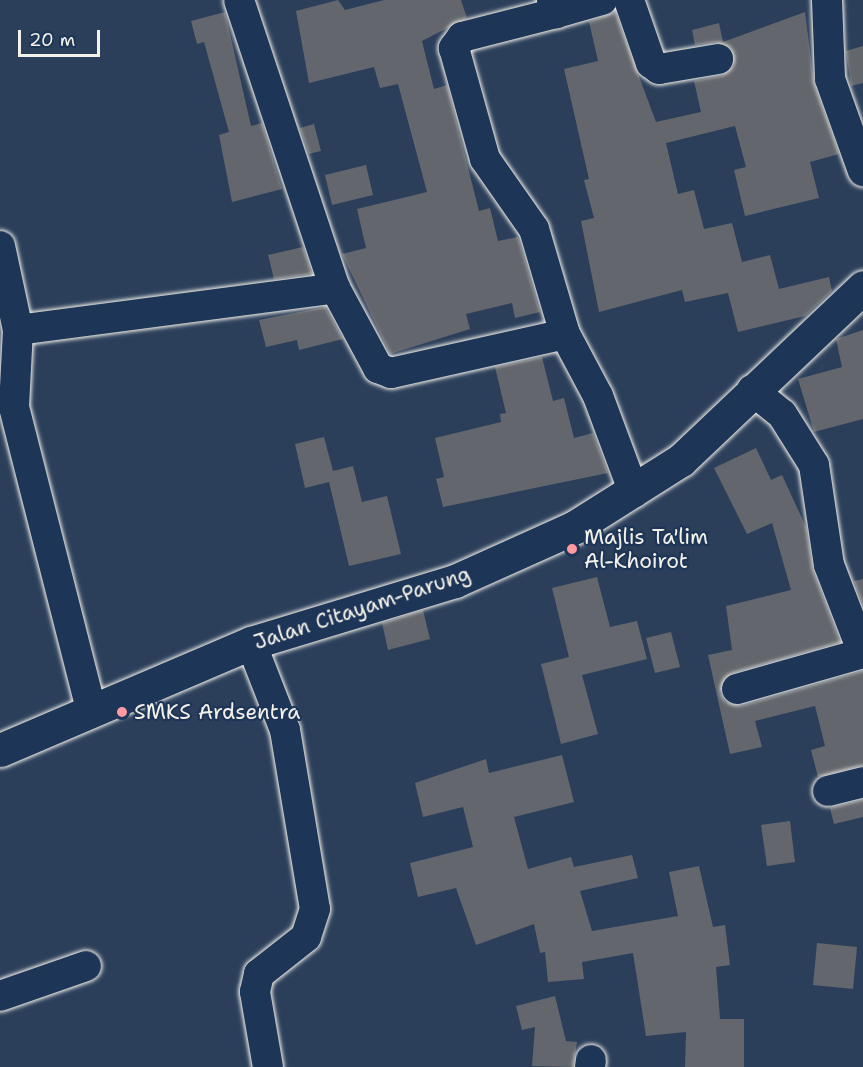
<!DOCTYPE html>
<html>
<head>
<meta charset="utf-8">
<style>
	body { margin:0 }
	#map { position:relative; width:863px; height:1067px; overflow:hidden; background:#2b3f5b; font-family:"Shantell Sans",sans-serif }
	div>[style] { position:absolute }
	.building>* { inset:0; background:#63666d }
	.roads { filter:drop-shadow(0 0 2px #f4f1e8) drop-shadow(0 0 2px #f4f1e8) }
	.street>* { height:30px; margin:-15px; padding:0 15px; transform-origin:15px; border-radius:15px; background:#1d3557 }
	.secondary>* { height:33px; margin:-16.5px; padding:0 16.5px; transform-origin:16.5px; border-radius:16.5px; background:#1d3557 }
	.dots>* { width:16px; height:16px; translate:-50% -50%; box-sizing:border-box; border:3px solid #1d3557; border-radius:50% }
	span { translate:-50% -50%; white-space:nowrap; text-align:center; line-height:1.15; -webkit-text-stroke:4.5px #1d3557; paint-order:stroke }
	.poi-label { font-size:21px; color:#f4f1e8 }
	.left { translate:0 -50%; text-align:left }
	.street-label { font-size:21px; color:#f4f1e8 }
	.scale { position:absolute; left:18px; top:30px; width:82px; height:27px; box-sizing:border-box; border:3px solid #f4f1e8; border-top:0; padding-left:8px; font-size:18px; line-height:21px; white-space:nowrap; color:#f4f1e8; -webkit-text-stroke:4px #1d3557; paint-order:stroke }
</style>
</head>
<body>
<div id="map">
	<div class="building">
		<i style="clip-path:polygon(338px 0,345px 10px,384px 0,461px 0,467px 18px,422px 41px,434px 89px,447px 85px,479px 211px,490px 208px,498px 241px,518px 237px,540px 312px,515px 318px,512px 303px,466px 314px,470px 329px,390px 354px,342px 254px,366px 248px,357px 209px,427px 192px,398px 84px,380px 88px,374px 67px,309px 83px,296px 11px)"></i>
		<i style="clip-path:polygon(225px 12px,251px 126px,262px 123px,282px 189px,232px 202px,219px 135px,229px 132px,204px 42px,197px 44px,191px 21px)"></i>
		<i style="clip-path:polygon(615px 12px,656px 122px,701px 112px,694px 81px,721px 76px,734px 66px,731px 48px,716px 42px,695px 45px,692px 30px,719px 23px,723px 42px,805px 12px,814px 84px,839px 154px,810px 162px,819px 198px,745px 216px,734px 170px,746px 167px,735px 126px,666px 143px,678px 194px,694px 190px,704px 229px,732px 223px,742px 262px,770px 255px,779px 289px,829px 277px,832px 291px,805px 316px,738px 332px,728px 293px,685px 302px,682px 290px,599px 312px,581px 221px,594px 218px,584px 180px,589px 179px,564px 69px,598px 61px,589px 22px)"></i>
		<i style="clip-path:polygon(863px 46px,863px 83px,851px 86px,846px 51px)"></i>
		<i style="clip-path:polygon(314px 124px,321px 151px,309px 154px,300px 128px)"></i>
		<i style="clip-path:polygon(366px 165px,373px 195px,332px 205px,325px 175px)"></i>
		<i style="clip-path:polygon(303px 247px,312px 274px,274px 279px,268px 255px)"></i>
		<i style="clip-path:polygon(325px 307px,343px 339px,299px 350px,297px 340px,266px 347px,259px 320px)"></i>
		<i style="clip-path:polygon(863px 330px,863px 419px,814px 432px,798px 379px,842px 367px,836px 339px)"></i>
		<i style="clip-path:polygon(542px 357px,553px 401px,564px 398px,574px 438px,593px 433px,608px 473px,443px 507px,436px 479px,444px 477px,435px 438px,501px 422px,500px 414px,506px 413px,495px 367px)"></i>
		<i style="clip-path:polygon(324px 437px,333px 471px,353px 466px,362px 502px,387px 496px,401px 554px,349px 566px,329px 482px,305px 488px,295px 444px)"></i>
		<i style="clip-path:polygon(756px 448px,771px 480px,782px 475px,806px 527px,813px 571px,840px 642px,732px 673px,720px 693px,725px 702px,741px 706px,863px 671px,863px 765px,818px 777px,811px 750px,825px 746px,815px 706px,755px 721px,762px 747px,730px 754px,708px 655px,732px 650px,726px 606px,791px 590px,772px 523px,747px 534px,714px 468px)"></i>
		<i style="clip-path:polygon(597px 577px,610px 627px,637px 621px,647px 659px,582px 675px,598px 734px,561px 744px,541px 664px,569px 657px,552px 588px)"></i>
		<i style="clip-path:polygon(863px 579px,863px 605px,854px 581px)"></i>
		<i style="clip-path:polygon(423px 610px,430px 639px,388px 650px,382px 623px)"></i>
		<i style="clip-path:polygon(671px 632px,680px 667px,655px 673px,646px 638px)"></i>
		<i style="clip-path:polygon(562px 755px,574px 802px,514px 817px,528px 869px,571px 857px,574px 867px,632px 855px,638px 878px,580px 891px,592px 931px,678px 916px,669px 872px,699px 866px,713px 927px,725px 925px,730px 965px,716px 967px,720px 1019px,744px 1019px,744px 1067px,685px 1067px,686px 1032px,646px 1036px,633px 953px,582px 962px,584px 979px,548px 982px,545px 952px,540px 953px,534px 924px,476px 945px,456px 888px,418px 897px,410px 863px,473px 847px,463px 807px,423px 817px,415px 783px,486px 759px,489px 773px)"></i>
		<i style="clip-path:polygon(863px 800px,863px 817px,834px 824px,830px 808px)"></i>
		<i style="clip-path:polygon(790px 821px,795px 862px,767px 866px,761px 825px)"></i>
		<i style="clip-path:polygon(817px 943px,857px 947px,853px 989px,813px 985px)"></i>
		<i style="clip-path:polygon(555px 996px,566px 1041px,577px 1042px,573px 1067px,532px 1066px,535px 1027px,522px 1030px,516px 1006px)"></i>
	</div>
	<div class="roads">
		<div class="street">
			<i style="left:239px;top:0;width:304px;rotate:71.6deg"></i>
			<i style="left:335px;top:288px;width:91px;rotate:61.7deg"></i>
			<i style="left:378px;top:368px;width:14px;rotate:21deg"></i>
			<i style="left:391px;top:373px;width:178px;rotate:-12.6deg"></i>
			<i style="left:552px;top:0;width:14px;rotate:73deg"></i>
			<i style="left:556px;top:13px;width:97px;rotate:165.7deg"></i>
			<i style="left:462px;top:37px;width:14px;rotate:126deg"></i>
			<i style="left:454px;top:48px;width:115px;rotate:74.4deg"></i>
			<i style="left:485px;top:159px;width:85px;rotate:55deg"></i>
			<i style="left:534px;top:229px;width:109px;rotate:73.6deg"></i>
			<i style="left:565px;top:334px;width:70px;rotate:62deg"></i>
			<i style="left:598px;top:396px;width:103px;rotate:69.6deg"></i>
			<i style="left:629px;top:0;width:67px;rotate:70.8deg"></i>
			<i style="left:651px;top:63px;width:10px;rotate:37deg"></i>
			<i style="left:659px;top:69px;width:60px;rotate:-9.6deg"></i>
			<i style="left:827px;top:0;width:79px;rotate:87.8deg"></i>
			<i style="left:830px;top:79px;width:98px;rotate:70.3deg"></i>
			<i style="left:556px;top:13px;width:48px;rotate:-15.8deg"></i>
			<i style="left:0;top:246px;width:86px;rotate:77.9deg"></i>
			<i style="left:18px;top:330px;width:320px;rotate:-7.5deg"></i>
			<i style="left:18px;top:330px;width:77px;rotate:93deg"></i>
			<i style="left:14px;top:407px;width:315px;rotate:75.7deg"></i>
			<i style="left:752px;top:390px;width:38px;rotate:39deg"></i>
			<i style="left:782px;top:414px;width:60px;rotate:57.9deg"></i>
			<i style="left:814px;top:465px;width:101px;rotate:81.5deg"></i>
			<i style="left:829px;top:565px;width:94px;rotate:68.9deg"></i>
			<i style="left:251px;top:643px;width:93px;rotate:68.7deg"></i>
			<i style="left:285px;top:730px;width:181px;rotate:80.5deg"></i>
			<i style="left:315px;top:909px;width:29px;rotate:108deg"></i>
			<i style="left:306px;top:937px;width:60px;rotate:141.8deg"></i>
			<i style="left:259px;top:974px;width:18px;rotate:103deg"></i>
			<i style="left:255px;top:992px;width:76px;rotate:80.2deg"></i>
			<i style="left:737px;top:689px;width:131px;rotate:-15.9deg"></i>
			<i style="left:828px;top:791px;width:36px;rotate:-14deg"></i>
			<i style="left:0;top:996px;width:91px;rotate:-19.2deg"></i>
			<i style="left:590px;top:1067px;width:7px;rotate:-82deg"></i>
		</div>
		<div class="secondary">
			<i style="left:0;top:750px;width:273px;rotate:-23.1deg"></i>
			<i style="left:251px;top:643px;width:213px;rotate:-16.9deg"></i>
			<i style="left:455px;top:581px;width:132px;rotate:-24.2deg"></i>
			<i style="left:575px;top:527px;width:125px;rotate:-32.3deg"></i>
			<i style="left:681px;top:460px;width:251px;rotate:-43.5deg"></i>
		</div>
	</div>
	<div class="dots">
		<i style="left:572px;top:549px;background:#ff9aa2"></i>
		<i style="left:122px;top:712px;background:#ff9aa2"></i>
	</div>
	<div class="poi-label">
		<span class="left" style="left:584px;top:549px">Majlis Ta'lim<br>Al-Khoirot</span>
		<span class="left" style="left:134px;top:712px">SMKS Ardsentra</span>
	</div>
	<div class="street-label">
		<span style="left:362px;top:608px;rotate:-18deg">Jalan Citayam-Parung</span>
	</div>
	<div class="scale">20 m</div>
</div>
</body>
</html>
